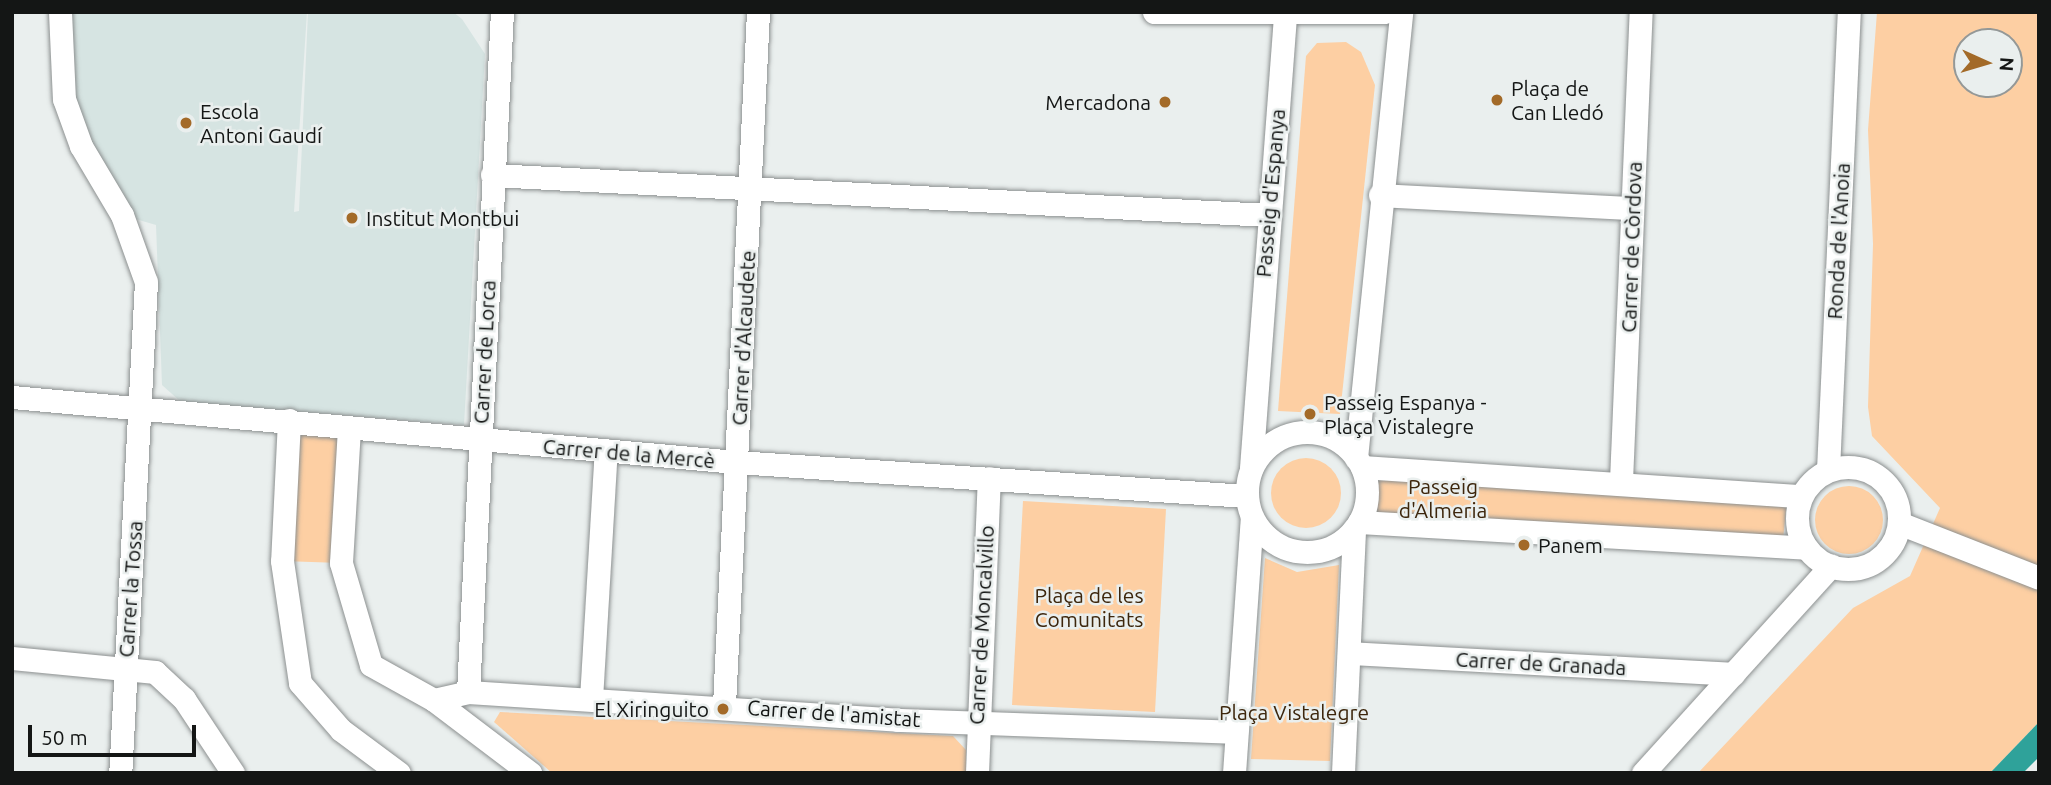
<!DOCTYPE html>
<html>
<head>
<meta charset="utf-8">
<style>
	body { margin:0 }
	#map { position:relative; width:2051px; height:785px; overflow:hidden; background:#eaefee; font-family:Ubuntu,sans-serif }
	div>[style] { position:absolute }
	.built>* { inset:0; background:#d6e4e2 }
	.green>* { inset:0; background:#fdcfa3 }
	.round { border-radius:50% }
	.water>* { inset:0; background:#2fa29a }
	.roads { filter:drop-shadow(0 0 2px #8c9090) drop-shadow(0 0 2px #8c9090) }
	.minor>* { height:23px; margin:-11.5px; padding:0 11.5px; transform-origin:11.5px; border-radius:11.5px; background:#fff }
	.minor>.ring { margin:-11.5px; padding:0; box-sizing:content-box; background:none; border:23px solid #fff; border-radius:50% }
	.dots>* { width:19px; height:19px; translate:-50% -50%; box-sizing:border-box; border:4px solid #eaefee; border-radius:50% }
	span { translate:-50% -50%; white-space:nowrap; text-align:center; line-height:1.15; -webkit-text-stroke:5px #eaefee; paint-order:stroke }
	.poi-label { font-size:21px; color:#141615 }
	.left { translate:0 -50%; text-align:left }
	.right { translate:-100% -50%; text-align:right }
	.street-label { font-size:21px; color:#141615 }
	.park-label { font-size:21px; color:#3d260c }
	.frame { position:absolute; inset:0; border:14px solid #141615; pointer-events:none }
	.north { position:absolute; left:1953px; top:28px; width:70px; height:70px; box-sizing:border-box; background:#eaefee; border:2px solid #949897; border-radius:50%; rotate:94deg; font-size:19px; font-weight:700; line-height:28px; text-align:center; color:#141615 }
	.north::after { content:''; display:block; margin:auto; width:24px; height:32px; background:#a36a28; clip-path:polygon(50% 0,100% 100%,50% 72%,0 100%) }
	.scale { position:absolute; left:28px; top:725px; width:168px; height:32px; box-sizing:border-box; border:4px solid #141615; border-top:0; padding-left:9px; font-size:21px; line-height:24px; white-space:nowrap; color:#141615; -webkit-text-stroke:5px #eaefee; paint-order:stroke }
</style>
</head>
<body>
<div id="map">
	<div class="built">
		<i style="clip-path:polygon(60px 12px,307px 12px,294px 212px,299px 211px,308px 12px,453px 12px,462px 19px,485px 54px,464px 425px,181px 402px,162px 385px,156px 225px,122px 215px,81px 146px)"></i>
	</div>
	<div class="green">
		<i style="clip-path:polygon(evenodd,1877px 12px,2039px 12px,2039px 722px,1990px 773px,1698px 773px,1853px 608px,1910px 576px,1940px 508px,1872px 436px,1868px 407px,1873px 244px,1868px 130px,1877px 12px,1967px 42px,2009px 42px,2009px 84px,1967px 84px,1967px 42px)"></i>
		<i style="clip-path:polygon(1346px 42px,1361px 52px,1375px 85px,1340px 414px,1278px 411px,1306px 56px,1317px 43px)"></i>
		<i style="clip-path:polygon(289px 420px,349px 428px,341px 563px,282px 561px)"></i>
		<i class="round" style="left:1271px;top:458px;width:70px;height:70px"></i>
		<i style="clip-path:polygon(1376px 472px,1787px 500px,1783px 540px,1374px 515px)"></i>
		<i class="round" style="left:1815px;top:486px;width:68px;height:68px"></i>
		<i style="clip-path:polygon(1023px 501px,1166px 509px,1155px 712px,1012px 705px)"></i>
		<i style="clip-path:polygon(1265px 558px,1297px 572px,1339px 565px,1330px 761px,1251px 759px)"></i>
		<i style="clip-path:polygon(500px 712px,953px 736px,966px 750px,966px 773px,552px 773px,494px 722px)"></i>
	</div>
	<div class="water">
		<i style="clip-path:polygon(2039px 722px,2039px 757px,2024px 772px,1990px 773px)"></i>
	</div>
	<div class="roads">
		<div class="minor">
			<i style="left:60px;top:12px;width:87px;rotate:87.4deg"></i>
			<i style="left:64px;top:99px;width:50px;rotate:70.1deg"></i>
			<i style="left:81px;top:146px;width:80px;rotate:59.3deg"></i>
			<i style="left:122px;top:215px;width:71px;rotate:70.3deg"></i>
			<i style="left:146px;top:282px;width:492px;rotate:93deg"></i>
			<i style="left:1154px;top:12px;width:230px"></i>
			<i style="left:492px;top:175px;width:776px;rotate:2.95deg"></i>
			<i style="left:1380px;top:195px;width:252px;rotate:3deg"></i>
			<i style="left:12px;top:397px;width:727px;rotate:5.13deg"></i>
			<i style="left:736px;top:462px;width:511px;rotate:3.81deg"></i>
			<i style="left:289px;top:420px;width:141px;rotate:92.8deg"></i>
			<i style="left:282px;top:561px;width:123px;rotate:81.6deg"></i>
			<i style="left:300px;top:683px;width:62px;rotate:48.9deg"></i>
			<i style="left:341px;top:730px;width:72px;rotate:36.6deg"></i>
			<i style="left:349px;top:428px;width:135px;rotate:93.4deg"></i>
			<i style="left:341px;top:563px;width:106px;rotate:73.6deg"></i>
			<i style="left:371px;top:665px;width:72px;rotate:29.1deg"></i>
			<i style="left:434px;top:700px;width:121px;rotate:37.2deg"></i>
			<i class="ring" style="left:1247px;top:432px;width:97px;height:97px"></i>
			<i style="left:1356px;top:458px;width:448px;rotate:-84.2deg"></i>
			<i class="ring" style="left:1797px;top:467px;width:79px;height:79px"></i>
			<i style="left:1362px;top:467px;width:440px;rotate:3.8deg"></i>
			<i style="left:1251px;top:468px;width:452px;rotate:-85.7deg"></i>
			<i style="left:1828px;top:470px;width:458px;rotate:-87.4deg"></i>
			<i style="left:1621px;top:481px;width:469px;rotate:-87.6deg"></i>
			<i style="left:1359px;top:522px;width:448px;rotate:3.3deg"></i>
			<i style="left:1899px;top:523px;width:150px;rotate:21.4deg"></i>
			<i style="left:1349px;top:653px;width:385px;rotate:3.1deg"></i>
			<i style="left:12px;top:658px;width:144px;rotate:5.6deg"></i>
			<i style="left:155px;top:672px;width:40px;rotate:43deg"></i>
			<i style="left:184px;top:699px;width:89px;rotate:56.5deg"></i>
			<i style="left:468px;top:692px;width:681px;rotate:-87.14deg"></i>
			<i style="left:591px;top:699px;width:249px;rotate:-86.6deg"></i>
			<i style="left:434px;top:700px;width:35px;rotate:-13deg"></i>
			<i style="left:468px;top:692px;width:431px;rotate:3.7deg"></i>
			<i style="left:898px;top:720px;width:337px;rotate:2deg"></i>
			<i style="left:724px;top:705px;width:694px;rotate:-87.19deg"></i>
			<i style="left:977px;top:773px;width:295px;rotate:-87.7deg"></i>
			<i style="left:1234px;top:773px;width:256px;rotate:-86deg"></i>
			<i style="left:1343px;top:773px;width:244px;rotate:-87.4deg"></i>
			<i style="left:1643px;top:773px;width:280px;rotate:-47.8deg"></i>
		</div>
	</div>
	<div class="dots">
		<i style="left:1497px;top:100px;background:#a36a28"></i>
		<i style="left:1165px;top:102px;background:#a36a28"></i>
		<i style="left:186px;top:123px;background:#a36a28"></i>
		<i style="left:352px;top:218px;background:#a36a28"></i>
		<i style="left:1310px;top:414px;background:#a36a28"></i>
		<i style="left:1524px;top:545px;background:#a36a28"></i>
		<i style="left:723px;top:709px;background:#a36a28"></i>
	</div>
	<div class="poi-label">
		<span class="left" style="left:1511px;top:100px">Plaça de<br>Can Lledó</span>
		<span class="right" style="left:1151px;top:102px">Mercadona</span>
		<span class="left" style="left:200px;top:123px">Escola<br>Antoni Gaudí</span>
		<span class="left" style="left:366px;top:218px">Institut Montbui</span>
		<span class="left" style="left:1324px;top:414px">Passeig Espanya -<br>Plaça Vistalegre</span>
		<span class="left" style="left:1538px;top:545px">Panem</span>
		<span class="right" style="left:709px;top:709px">El Xiringuito</span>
	</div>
	<div class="street-label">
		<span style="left:1270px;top:193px;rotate:-85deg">Passeig d'Espanya</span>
		<span style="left:1838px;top:241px;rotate:-87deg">Ronda de l'Anoia</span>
		<span style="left:1631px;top:247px;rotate:-88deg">Carrer de Còrdova</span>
		<span style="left:743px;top:338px;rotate:-87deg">Carrer d'Alcaudete</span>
		<span style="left:484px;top:352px;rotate:-87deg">Carrer de Lorca</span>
		<span style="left:629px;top:453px;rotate:5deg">Carrer de la Mercè</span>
		<span style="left:130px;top:589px;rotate:-86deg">Carrer la Tossa</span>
		<span style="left:981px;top:625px;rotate:-87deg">Carrer de Moncalvillo</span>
		<span style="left:1541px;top:663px;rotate:3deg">Carrer de Granada</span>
		<span style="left:834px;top:713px;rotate:4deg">Carrer de l'amistat</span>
	</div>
	<div class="park-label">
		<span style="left:1443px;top:498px">Passeig<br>d'Almeria</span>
		<span style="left:1089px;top:607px">Plaça de les<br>Comunitats</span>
		<span style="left:1294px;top:712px">Plaça Vistalegre</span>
	</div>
	<div class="frame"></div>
	<div class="north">N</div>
	<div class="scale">50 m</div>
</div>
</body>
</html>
